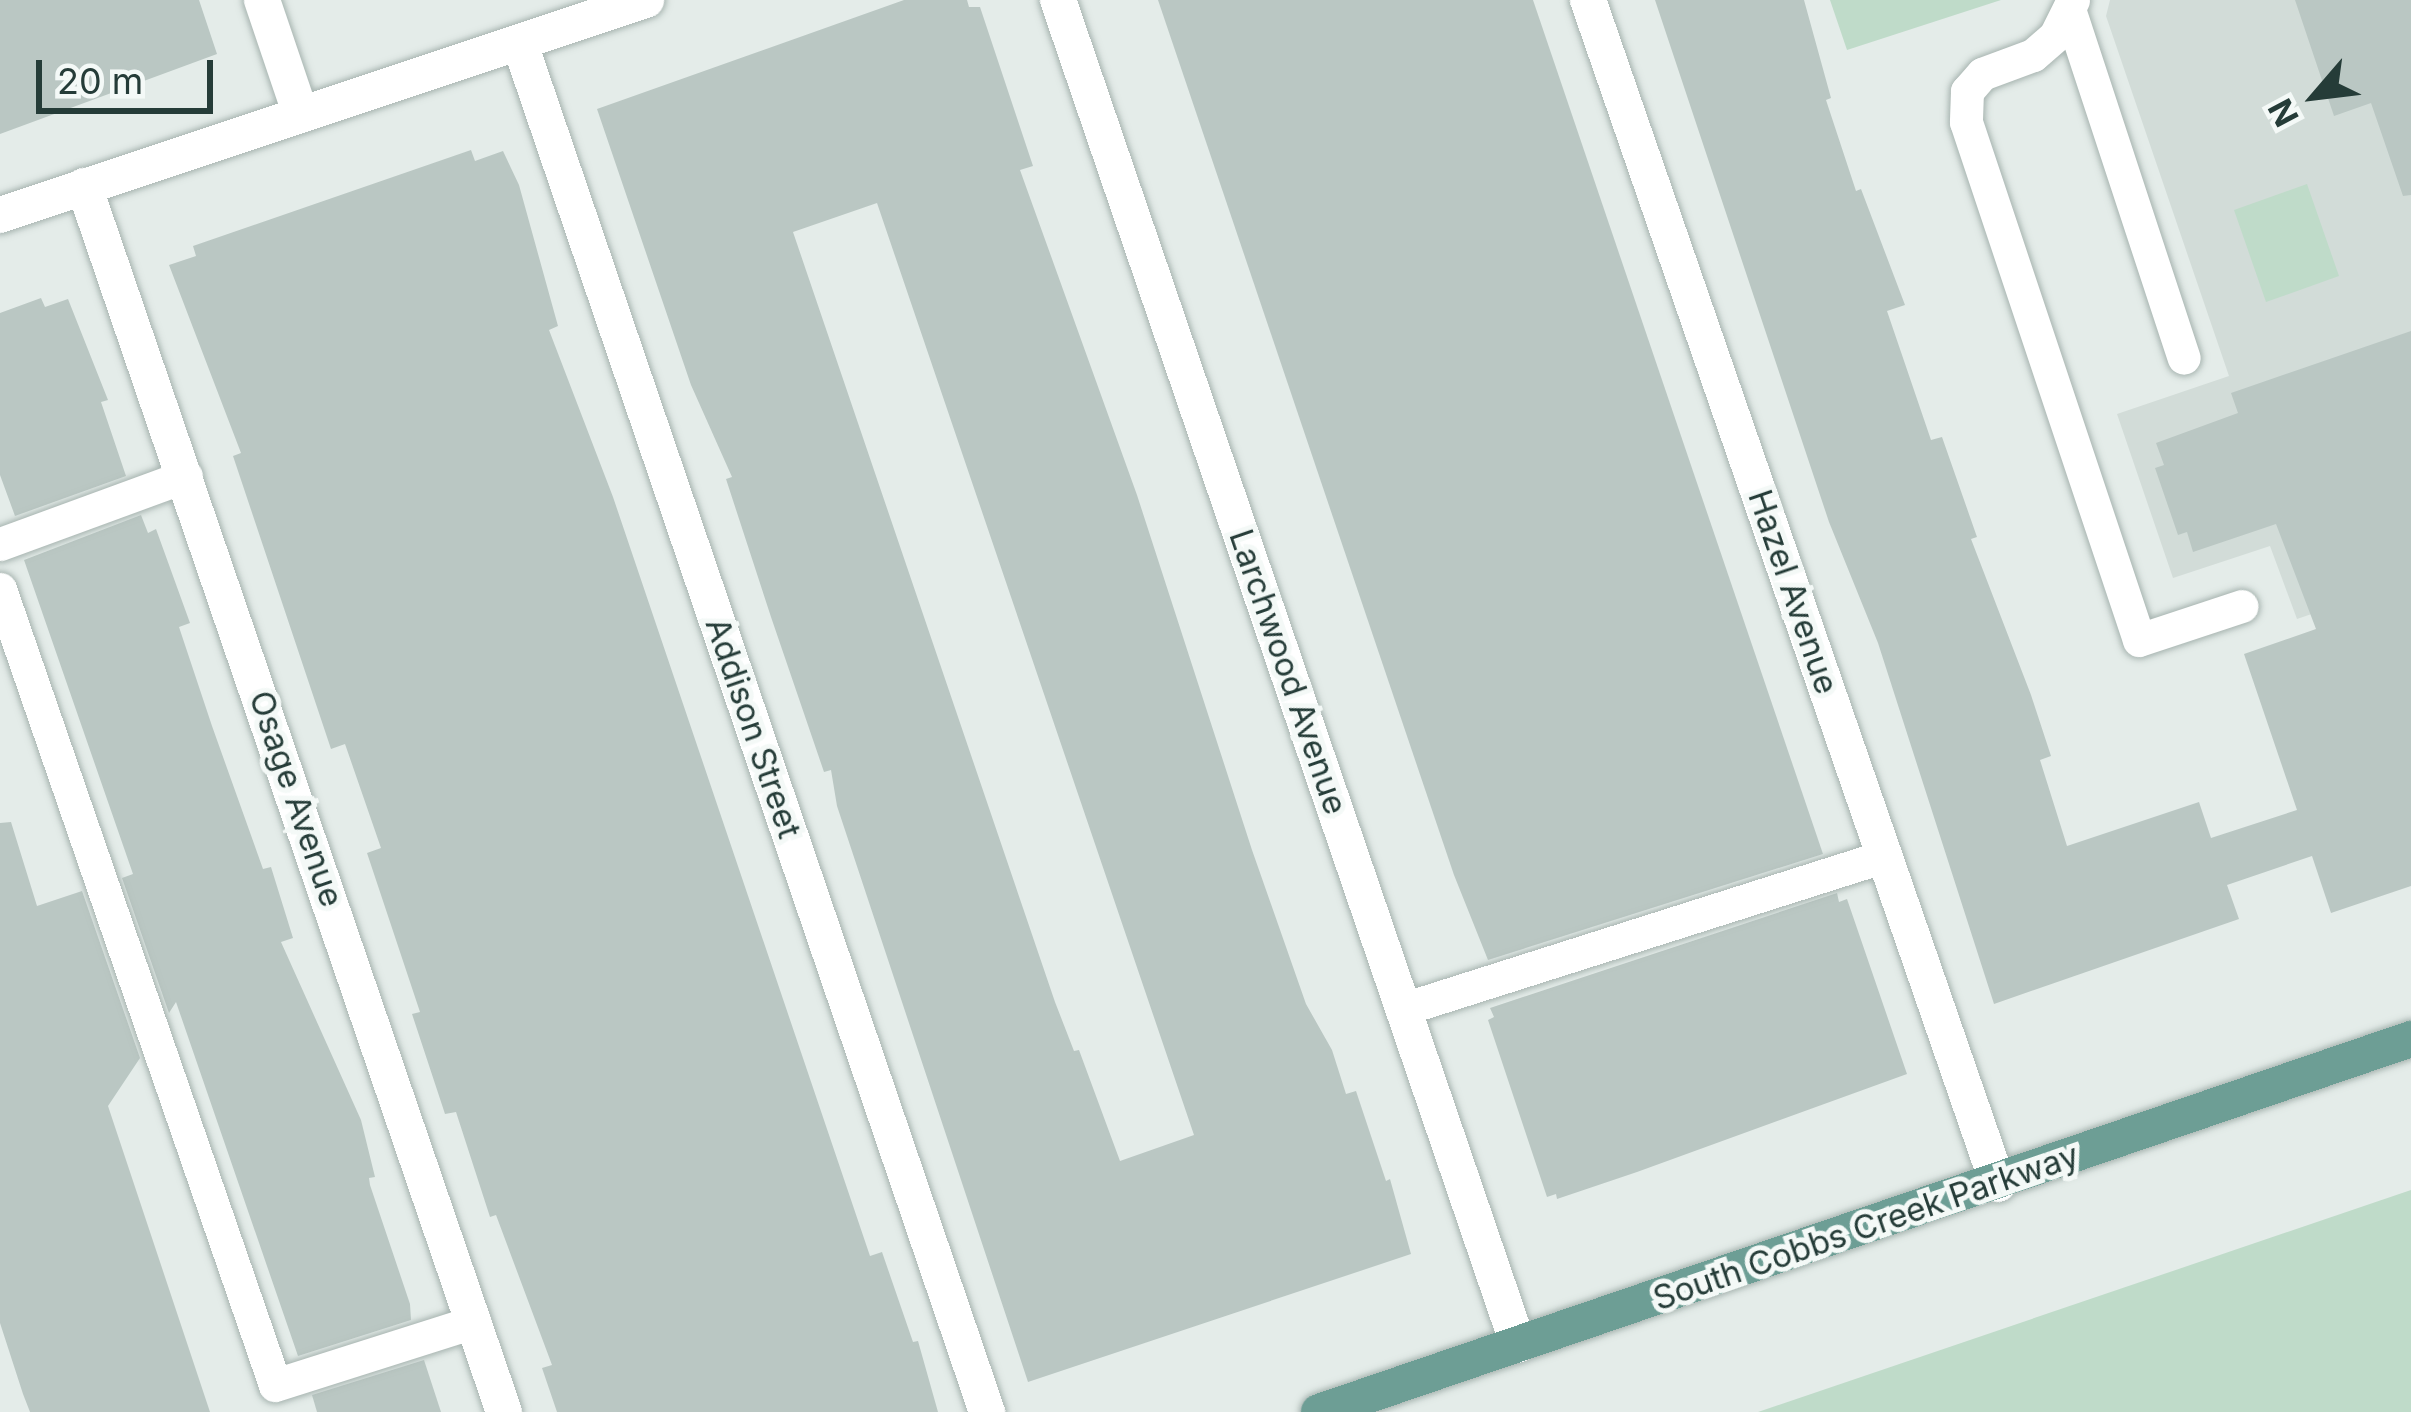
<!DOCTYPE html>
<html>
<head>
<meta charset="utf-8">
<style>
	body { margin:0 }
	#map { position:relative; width:2411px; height:1412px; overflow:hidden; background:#e4ece9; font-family:Inter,sans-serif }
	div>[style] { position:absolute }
	.built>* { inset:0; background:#d2dcd8 }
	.green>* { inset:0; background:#bfdbc9 }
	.building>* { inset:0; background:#bac7c3 }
	.roads { filter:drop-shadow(0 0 3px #a7b4b0) drop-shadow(0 0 3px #a7b4b0) }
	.service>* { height:33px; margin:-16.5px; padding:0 16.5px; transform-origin:16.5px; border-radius:16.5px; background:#fff }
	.minor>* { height:36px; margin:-18px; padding:0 18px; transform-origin:18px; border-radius:18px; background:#fff }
	.primary>* { height:36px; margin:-18px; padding:0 18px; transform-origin:18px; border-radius:18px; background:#6d9e95 }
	span { translate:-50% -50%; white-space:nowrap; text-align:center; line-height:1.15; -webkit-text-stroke:10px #f4f9f7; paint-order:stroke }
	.street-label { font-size:33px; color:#253c38 }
	.north { position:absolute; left:2255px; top:36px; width:120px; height:120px; -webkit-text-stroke:9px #f4f9f7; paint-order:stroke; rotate:242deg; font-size:33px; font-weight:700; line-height:48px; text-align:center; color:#253c38 }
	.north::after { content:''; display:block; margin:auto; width:42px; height:54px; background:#253c38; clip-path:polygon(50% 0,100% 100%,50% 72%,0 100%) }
	.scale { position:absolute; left:36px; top:60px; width:177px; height:54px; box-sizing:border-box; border:6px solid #253c38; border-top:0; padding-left:15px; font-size:36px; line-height:42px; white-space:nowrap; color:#253c38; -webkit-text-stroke:9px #f4f9f7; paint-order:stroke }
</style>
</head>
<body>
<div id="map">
	<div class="built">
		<i style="clip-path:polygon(2110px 0,2411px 0,2411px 580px,2297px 619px,2270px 546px,2173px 578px,2117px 414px,2229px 376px,2106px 16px)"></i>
	</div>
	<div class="green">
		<i style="clip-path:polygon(1830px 0,2001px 0,1847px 50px)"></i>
		<i style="clip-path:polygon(2307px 184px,2339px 276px,2266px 302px,2234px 210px)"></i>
		<i style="clip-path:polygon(2411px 1190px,2411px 1412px,1758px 1412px)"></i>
	</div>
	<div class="building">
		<i style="clip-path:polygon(0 0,199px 0,217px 54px,0 134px)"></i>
		<i style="clip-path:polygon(evenodd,904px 0,967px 0,969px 7px,980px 7px,1033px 166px,1020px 170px,1137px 495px,1252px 850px,1306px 1004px,1332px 1050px,1346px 1094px,1356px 1091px,1386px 1181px,1390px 1179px,1411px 1254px,1028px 1382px,837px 806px,831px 770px,824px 772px,771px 617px,726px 479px,732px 477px,691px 385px,597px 109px,904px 0,877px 203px,1194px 1135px,1120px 1161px,1079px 1050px,1074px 1051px,1055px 1002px,793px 232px,877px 203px)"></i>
		<i style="clip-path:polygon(1158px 0,1533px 0,1823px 854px,1488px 960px,1454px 875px)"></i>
		<i style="clip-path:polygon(1655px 0,1804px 0,1831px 98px,1826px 100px,1856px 191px,1861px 189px,1905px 305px,1887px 311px,1931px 440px,1942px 437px,1977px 537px,1971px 539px,2031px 695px,2051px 756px,2040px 760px,2067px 846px,2199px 802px,2211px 838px,2297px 810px,2244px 654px,2316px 629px,2276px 524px,2193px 552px,2187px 532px,2178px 535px,2155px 468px,2164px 465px,2156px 443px,2238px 413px,2231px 393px,2411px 331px,2411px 886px,2331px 913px,2312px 856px,2227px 885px,2239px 919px,1994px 1004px,1878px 643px,1829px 522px)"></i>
		<i style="clip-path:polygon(2295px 0,2411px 0,2411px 195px,2403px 196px,2371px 103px,2334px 116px)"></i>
		<i style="clip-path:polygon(471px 150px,475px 161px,503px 151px,519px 185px,558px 326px,549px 330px,613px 497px,870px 1256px,882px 1252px,913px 1342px,918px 1341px,938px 1412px,557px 1412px,542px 1368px,552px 1365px,496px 1215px,490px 1217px,456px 1112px,445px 1114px,412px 1014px,420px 1012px,367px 853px,381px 848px,345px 744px,331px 749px,233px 456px,241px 453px,169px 265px,196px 256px,193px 246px)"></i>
		<i style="clip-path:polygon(41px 298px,45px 307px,68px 299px,108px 400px,101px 402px,126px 476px,15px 516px,0 475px,0 313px)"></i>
		<i style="clip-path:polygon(141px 515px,148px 533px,156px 529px,190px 623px,179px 627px,212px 726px,263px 869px,271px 867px,293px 938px,281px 942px,361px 1120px,375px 1177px,369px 1178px,370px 1185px,410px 1304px,411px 1320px,298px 1356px,176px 1002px,169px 1013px,122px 878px,133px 874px,24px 560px)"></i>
		<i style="clip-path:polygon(11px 822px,37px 906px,82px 891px,140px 1058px,108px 1106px,210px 1412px,30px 1412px,23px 1394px,0 1323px,0 823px)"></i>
		<i style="clip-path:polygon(1837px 893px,1839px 902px,1847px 899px,1907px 1074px,1637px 1172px,1557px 1199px,1556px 1194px,1547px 1197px,1488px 1020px,1494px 1017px,1490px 1008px)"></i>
		<i style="clip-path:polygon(424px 1360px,441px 1412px,317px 1412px,312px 1395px)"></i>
	</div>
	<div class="roads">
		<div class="service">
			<i style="left:2073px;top:0;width:40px;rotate:116.6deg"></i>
			<i style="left:2055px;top:36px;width:29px;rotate:139deg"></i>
			<i style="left:2033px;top:55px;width:54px;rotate:159.6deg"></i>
			<i style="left:1982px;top:74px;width:23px;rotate:131deg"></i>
			<i style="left:1967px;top:91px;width:31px;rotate:92deg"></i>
			<i style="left:1966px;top:122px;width:546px;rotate:71.53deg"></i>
			<i style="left:2139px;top:640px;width:108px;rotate:-18.3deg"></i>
			<i style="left:2069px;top:9px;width:367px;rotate:71.8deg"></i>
			<i style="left:0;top:544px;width:198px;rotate:-20.1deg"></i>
			<i style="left:0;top:589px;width:842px;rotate:70.94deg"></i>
			<i style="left:275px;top:1385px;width:209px;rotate:-17.6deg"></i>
			<i style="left:1403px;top:1009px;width:506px;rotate:-17.61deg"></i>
		</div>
		<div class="minor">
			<i style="left:262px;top:0;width:121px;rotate:71.3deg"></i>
			<i style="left:1058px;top:0;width:1421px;rotate:71.11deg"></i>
			<i style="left:1588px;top:0;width:1253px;rotate:70.9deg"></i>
			<i style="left:520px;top:44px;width:1446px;rotate:71.15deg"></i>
			<i style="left:84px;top:186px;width:1296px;rotate:71.09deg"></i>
			<i style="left:0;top:215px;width:681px;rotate:-18.41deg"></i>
		</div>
		<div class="primary">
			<i style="left:1319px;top:1412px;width:1154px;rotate:-18.86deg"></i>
		</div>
	</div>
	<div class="street-label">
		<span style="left:1793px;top:592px;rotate:71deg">Hazel Avenue</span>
		<span style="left:1288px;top:672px;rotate:71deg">Larchwood Avenue</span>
		<span style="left:753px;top:728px;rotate:71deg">Addison Street</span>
		<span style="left:296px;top:799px;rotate:71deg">Osage Avenue</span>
		<span style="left:1866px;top:1227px;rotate:-19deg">South Cobbs Creek Parkway</span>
	</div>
	<div class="north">N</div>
	<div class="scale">20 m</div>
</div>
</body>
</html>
